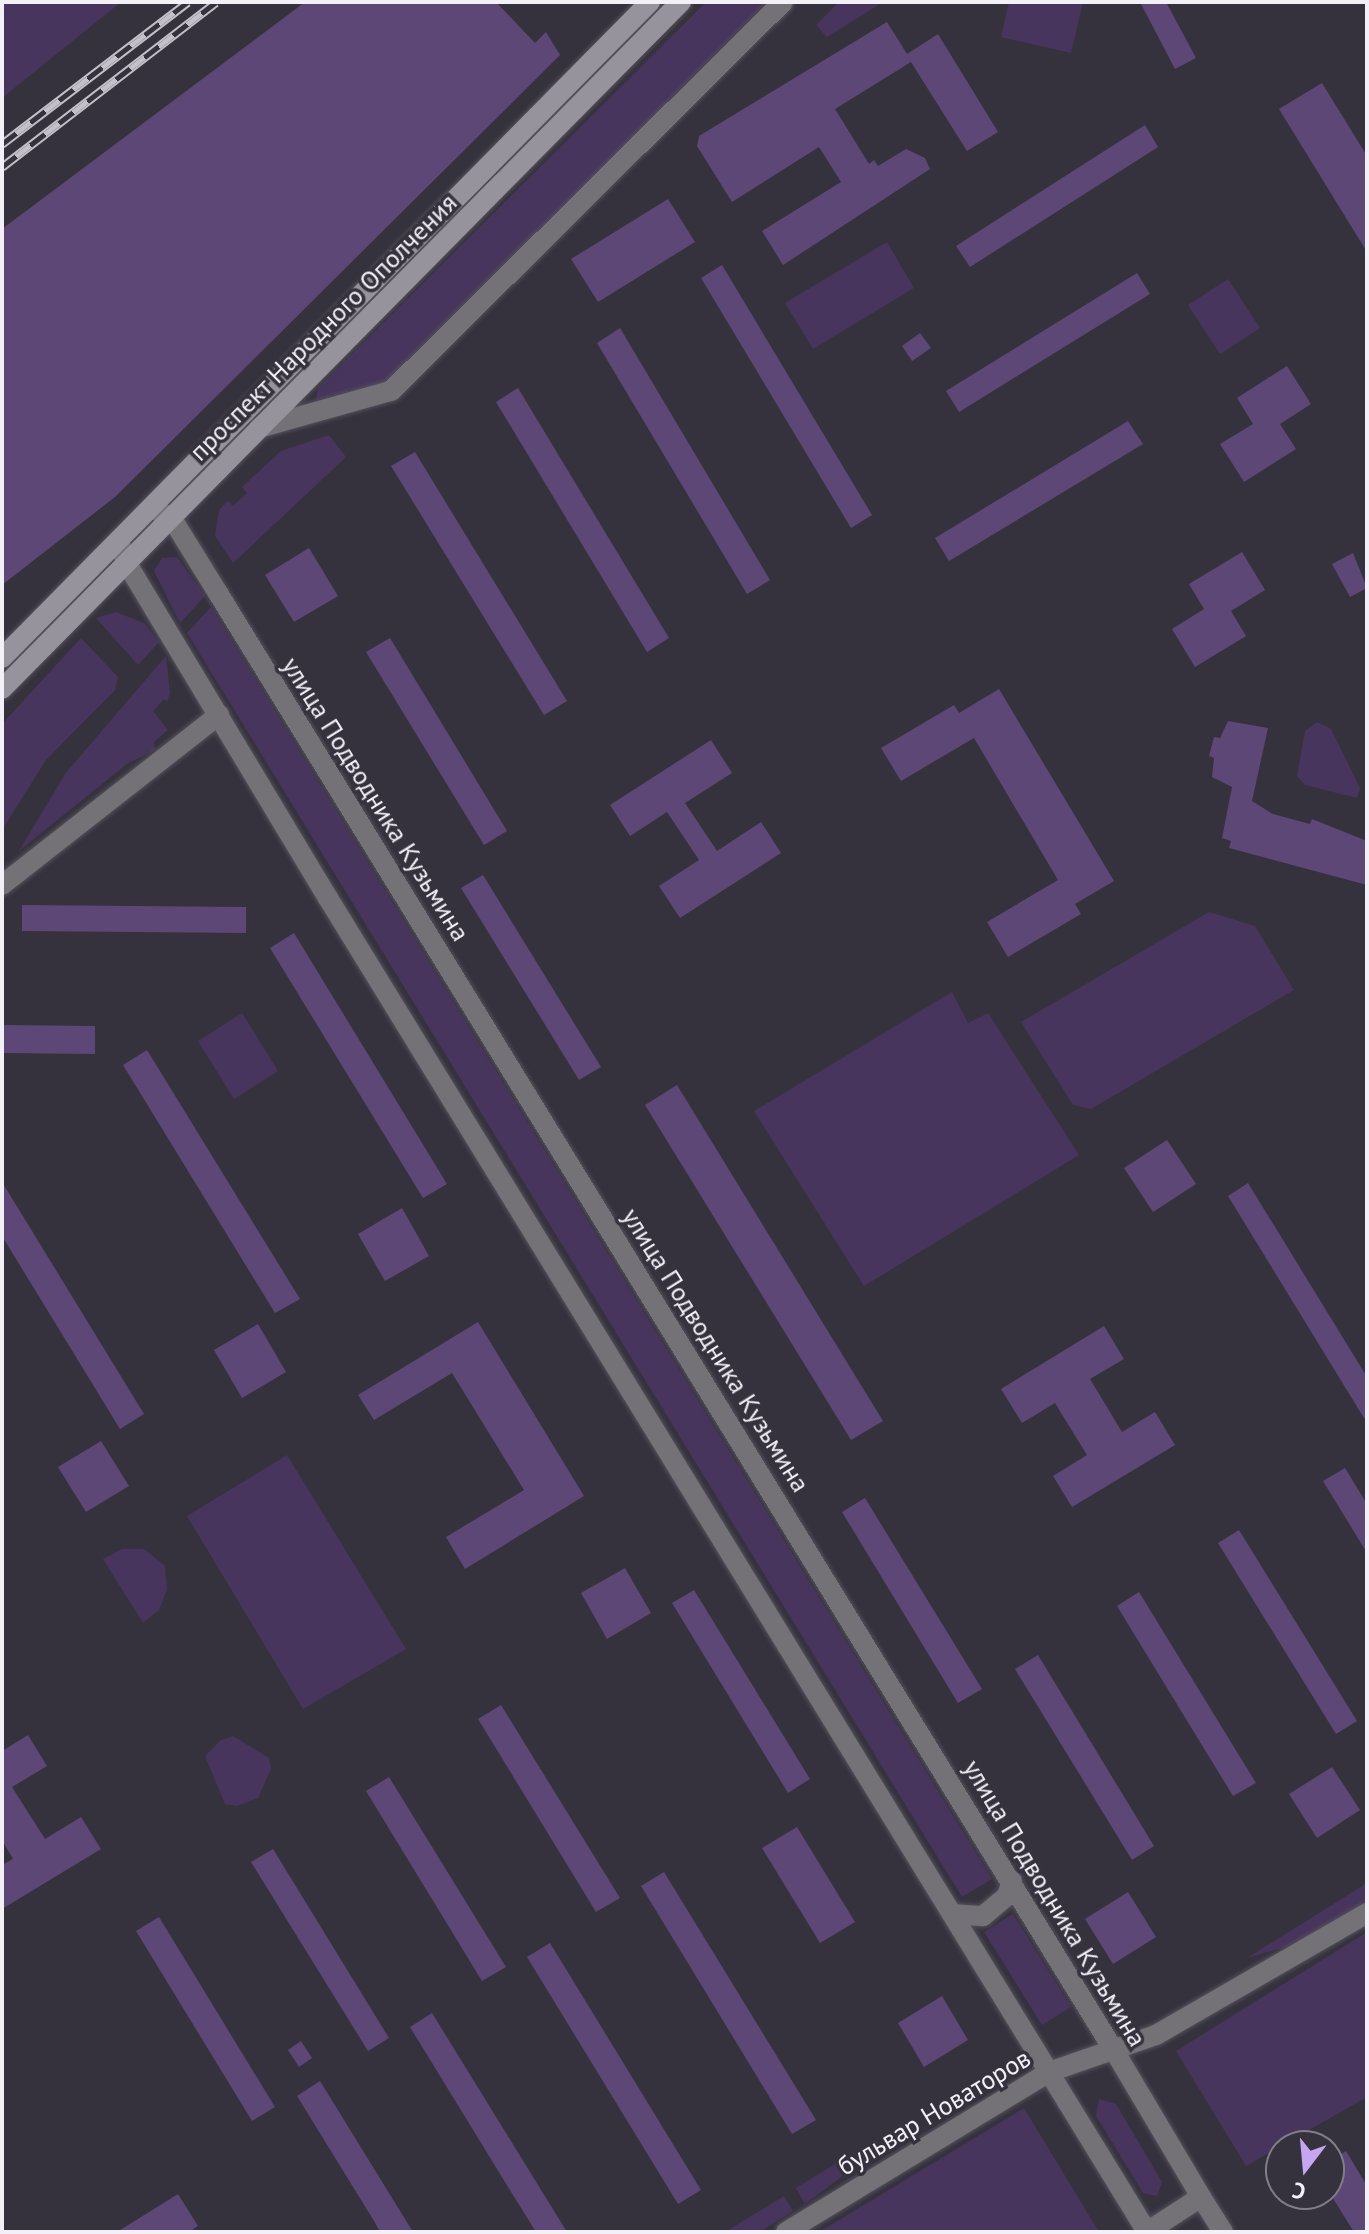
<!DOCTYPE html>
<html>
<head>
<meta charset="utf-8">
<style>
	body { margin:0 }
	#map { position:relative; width:1369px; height:2234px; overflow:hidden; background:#36323d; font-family:"PT Sans",sans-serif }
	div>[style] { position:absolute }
	.green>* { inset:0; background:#47355d }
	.building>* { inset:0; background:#5c4777 }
	.roads { filter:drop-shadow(0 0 2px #54505b) drop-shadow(0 0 2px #54505b) }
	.minor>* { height:20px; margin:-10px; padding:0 10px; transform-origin:10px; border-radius:10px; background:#747177 }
	.tertiary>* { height:20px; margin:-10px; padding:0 10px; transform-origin:10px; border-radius:10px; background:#747177 }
	.secondary>* { height:20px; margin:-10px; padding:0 10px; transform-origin:10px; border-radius:10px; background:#97939d }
	.rail>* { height:9px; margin-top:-4.5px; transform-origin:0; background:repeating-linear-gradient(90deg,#36323d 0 18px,#c3c0c9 0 36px); box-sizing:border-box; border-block:2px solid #c3c0c9 }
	span { translate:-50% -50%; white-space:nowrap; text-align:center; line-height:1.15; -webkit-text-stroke:7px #36323d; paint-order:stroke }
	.street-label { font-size:26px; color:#f3f0f8 }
	.frame { position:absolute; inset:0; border:4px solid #f3f0f8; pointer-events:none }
	.north { position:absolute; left:1265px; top:2130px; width:80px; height:80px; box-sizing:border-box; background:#36323d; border:2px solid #827e88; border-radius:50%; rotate:196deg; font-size:22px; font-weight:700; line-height:32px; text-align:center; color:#f3f0f8 }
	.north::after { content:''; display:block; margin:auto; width:28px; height:36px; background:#c6a6f0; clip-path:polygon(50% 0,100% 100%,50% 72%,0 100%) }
</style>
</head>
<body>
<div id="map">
	<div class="green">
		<i style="clip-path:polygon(2px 2px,121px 2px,2px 98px)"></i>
		<i style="clip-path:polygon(706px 2px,767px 2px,398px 372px,383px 384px,316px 400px,318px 388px)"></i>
		<i style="clip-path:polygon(839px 2px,883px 2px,827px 37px,816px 25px)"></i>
		<i style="clip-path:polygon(1009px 2px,1083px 2px,1071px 53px,1001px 37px)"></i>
		<i style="clip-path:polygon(887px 242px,914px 288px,813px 349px,785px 303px)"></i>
		<i style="clip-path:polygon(1228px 279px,1260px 328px,1220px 354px,1188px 305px)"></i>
		<i style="clip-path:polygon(329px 435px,346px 457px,233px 563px,215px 536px,219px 510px,228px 501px,233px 506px,247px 493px,242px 487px,281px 451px)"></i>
		<i style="clip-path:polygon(177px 557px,205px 596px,180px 623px,154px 571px,162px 558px)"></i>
		<i style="clip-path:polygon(211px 607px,992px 1879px,962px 1897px,187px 633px)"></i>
		<i style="clip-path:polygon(116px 612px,144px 623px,159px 642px,138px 665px,96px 618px)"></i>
		<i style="clip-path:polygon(81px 638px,118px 677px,115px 690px,46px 760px,2px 830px,2px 724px)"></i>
		<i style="clip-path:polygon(166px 656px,170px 693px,167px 702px,164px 699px,153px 711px,168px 730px,154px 742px,155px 750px,127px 764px,19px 851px,65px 774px)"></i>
		<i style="clip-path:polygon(1317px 722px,1331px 729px,1360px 788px,1357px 798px,1305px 785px,1297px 776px,1305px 731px)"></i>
		<i style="clip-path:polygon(1209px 912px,1255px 926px,1294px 990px,1091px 1109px,1073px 1105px,1021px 1022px)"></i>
		<i style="clip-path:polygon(952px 992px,968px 1023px,988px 1013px,1079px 1155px,864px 1286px,754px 1111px)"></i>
		<i style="clip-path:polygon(242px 1013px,278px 1071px,234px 1099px,198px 1041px)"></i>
		<i style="clip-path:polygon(287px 1455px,406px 1649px,303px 1709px,187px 1516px)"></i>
		<i style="clip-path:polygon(122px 1549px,144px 1549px,165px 1566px,167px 1589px,159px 1610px,143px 1623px,103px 1559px)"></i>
		<i style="clip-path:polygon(233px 1736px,269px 1758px,271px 1769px,258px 1798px,237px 1806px,225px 1804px,205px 1756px,221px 1740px)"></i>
		<i style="clip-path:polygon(1367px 1883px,1367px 1902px,1299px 1943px,1247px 1958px)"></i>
		<i style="clip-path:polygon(1013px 1914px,1071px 2007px,1042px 2025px,984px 1932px)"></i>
		<i style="clip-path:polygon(1367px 1932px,1367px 2097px,1246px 2166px,1176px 2051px)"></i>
		<i style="clip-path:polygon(998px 2068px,1005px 2080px,963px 2106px,931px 2117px,927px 2110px)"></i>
		<i style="clip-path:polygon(1099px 2099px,1116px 2104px,1162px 2182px,1157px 2196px,1143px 2193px,1096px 2116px)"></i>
		<i style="clip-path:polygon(1024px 2108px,1099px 2232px,819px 2232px)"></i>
		<i style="clip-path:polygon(856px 2151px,863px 2161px,805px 2204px,796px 2188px)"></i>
		<i style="clip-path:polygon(784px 2196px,793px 2211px,759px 2232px,725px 2232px)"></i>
	</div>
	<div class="building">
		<i style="clip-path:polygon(305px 2px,496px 2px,535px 43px,546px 32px,560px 55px,115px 497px,2px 585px,2px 229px)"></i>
		<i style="clip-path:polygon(1140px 2px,1166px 2px,1196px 58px,1175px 69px)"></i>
		<i style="clip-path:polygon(887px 22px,907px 54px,938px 34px,998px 132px,967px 151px,911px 62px,835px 109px,869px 164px,874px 160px,878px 166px,906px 149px,925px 158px,930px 169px,783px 265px,762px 231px,841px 182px,819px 147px,732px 202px,697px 146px,699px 136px)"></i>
		<i style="clip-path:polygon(1322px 83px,1367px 156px,1367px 252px,1279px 109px)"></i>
		<i style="clip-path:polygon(1145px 125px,1158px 147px,970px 267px,956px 246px)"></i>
		<i style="clip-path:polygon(668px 199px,695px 242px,598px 302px,571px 259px)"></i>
		<i style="clip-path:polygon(722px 265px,872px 515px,851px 528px,701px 278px)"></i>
		<i style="clip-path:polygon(1137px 273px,1150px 294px,959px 412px,946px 391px)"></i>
		<i style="clip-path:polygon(620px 328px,770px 580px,747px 594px,597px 343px)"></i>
		<i style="clip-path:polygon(920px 333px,931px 348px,912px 361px,902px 346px)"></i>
		<i style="clip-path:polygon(1287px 366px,1311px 404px,1280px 424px,1296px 449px,1244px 482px,1220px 444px,1253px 424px,1237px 398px)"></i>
		<i style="clip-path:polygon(518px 388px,669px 638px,647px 652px,496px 402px)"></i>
		<i style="clip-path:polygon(1128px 421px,1143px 444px,949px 561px,935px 538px)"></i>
		<i style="clip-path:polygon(415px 452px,567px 701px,544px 715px,391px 466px)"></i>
		<i style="clip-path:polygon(309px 548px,338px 596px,294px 622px,265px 575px)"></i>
		<i style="clip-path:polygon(1242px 552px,1265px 590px,1231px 611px,1246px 636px,1195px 667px,1172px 629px,1204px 609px,1189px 584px)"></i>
		<i style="clip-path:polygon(1353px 553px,1367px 588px,1350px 597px,1332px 564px)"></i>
		<i style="clip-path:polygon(390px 638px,507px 831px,484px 845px,366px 652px)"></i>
		<i style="clip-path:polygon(999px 689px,1114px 881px,1075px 904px,1081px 914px,1008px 957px,987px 922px,1058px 880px,974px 738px,901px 781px,881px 748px,954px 705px,959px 713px)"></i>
		<i style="clip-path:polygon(1228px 721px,1268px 728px,1252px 801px,1273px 814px,1310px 824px,1312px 819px,1367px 841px,1367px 885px,1229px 848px,1231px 841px,1222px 838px,1232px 787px,1212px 777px,1214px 758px,1209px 756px,1214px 737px,1220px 738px)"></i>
		<i style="clip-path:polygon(711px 740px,732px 773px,685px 803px,717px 851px,761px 822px,781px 853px,680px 918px,659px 886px,699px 860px,667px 812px,630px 836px,610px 805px)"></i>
		<i style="clip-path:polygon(483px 875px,601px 1067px,579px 1080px,461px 888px)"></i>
		<i style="clip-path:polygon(22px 905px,246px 907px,246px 933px,22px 931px)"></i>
		<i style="clip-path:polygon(294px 933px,447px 1184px,423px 1198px,270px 948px)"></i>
		<i style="clip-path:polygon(2px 1025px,95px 1026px,95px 1054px,2px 1053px)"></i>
		<i style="clip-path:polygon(147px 1050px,300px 1299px,275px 1313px,123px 1065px)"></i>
		<i style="clip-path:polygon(677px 1085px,883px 1421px,851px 1440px,645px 1105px)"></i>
		<i style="clip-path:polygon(1167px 1140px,1196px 1184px,1153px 1212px,1124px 1168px)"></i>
		<i style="clip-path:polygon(2px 1182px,144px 1414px,120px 1429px,2px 1236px)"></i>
		<i style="clip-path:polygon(1248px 1183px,1367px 1377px,1367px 1423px,1228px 1196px)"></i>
		<i style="clip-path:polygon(402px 1208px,429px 1256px,385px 1281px,358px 1234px)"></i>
		<i style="clip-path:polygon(478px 1322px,584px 1496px,465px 1569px,446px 1537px,524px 1490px,452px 1373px,374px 1420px,358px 1395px)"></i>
		<i style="clip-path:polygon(258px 1324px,286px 1372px,242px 1398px,214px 1350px)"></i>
		<i style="clip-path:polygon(1104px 1326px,1124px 1359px,1090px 1379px,1122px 1432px,1155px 1412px,1175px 1445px,1072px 1507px,1053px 1476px,1087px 1455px,1055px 1403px,1022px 1423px,1001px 1389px)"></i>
		<i style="clip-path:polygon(101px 1441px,129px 1486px,86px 1512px,58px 1467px)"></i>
		<i style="clip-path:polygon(1345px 1468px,1367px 1504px,1367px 1553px,1323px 1481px)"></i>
		<i style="clip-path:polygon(865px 1498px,982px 1689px,958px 1703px,842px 1512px)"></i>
		<i style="clip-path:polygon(1239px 1530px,1357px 1721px,1336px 1734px,1218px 1543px)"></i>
		<i style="clip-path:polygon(625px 1568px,651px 1613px,607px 1639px,581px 1593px)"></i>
		<i style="clip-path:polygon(694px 1590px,810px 1779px,788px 1793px,672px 1603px)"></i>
		<i style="clip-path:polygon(1139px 1592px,1256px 1783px,1233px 1796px,1117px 1606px)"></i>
		<i style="clip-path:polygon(1038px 1655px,1154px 1846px,1132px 1860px,1015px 1669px)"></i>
		<i style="clip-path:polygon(501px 1705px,620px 1898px,596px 1912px,478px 1719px)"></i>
		<i style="clip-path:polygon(28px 1735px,47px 1766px,12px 1787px,45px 1839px,81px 1817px,101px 1849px,2px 1909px,2px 1865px,13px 1859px,2px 1840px,2px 1751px)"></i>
		<i style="clip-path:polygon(1332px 1767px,1360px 1810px,1317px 1838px,1289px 1794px)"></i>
		<i style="clip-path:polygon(389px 1777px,506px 1967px,482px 1981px,366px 1791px)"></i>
		<i style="clip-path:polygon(797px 1827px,855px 1922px,820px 1943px,762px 1848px)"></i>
		<i style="clip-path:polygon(273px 1849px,389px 2038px,368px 2051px,251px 1862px)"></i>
		<i style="clip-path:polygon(664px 1872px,816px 2120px,792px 2134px,641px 1886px)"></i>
		<i style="clip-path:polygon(1128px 1892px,1156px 1937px,1113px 1964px,1085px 1919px)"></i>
		<i style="clip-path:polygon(159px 1917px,275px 2107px,252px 2121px,136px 1931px)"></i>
		<i style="clip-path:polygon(550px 1943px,701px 2190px,678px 2204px,527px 1957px)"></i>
		<i style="clip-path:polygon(942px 1996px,968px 2040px,924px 2067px,898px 2023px)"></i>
		<i style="clip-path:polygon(432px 2013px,567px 2232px,536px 2232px,508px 2187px,410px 2027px)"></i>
		<i style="clip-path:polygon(301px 2041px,312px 2058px,299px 2067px,288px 2050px)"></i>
		<i style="clip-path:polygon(320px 2081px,413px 2232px,380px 2232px,374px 2221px,297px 2096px)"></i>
		<i style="clip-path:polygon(1346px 2151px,1367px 2186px,1367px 2232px,1354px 2232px,1329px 2192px,1329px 2162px)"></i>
		<i style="clip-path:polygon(178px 2194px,198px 2226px,189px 2232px,117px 2232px)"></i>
	</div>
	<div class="roads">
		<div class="minor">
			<i style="left:259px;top:428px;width:137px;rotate:-15.7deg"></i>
			<i style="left:391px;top:391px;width:552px;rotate:-44.78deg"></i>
			<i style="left:159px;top:512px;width:13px;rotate:23deg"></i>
			<i style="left:171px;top:517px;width:89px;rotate:58.3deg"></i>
			<i style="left:218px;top:593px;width:1713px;rotate:58.42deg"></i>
			<i style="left:119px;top:541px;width:22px;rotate:72deg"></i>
			<i style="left:126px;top:562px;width:392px;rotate:59deg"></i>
			<i style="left:328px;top:898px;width:1565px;rotate:58.45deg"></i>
			<i style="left:2px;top:885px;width:276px;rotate:-38.1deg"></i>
			<i style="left:952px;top:1914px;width:31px;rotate:4deg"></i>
			<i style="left:983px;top:1916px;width:31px;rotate:-40deg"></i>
			<i style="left:1007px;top:1896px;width:16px;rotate:-72deg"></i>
			<i style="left:1201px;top:2197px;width:41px;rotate:57.8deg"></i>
		</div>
		<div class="tertiary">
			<i style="left:1115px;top:2052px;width:169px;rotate:59.3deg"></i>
			<i style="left:1201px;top:2197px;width:64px;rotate:147.1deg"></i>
			<i style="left:786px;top:2232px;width:308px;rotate:-31.3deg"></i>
			<i style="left:1049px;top:2072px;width:113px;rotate:-19.1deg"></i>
			<i style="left:1156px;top:2035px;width:244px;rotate:-30deg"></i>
		</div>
		<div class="secondary">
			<i style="left:2px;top:658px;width:922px;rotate:-45.35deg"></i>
			<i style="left:2px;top:689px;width:966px;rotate:-45.34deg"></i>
		</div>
	</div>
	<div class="rail">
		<i style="left:2px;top:144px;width:234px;rotate:-37.4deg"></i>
		<i style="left:2px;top:167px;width:270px;rotate:-37.6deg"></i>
	</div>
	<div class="street-label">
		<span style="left:323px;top:327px;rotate:-45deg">проспект Народного Ополчения</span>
		<span style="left:376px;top:799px;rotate:58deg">улица Подводника Кузьмина</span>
		<span style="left:716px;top:1350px;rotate:58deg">улица Подводника Кузьмина</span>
		<span style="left:1055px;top:1903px;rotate:59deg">улица Подводника Кузьмина</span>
		<span style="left:934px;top:2112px;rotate:-31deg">бульвар Новаторов</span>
	</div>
	<div class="frame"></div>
	<div class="north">С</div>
</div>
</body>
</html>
